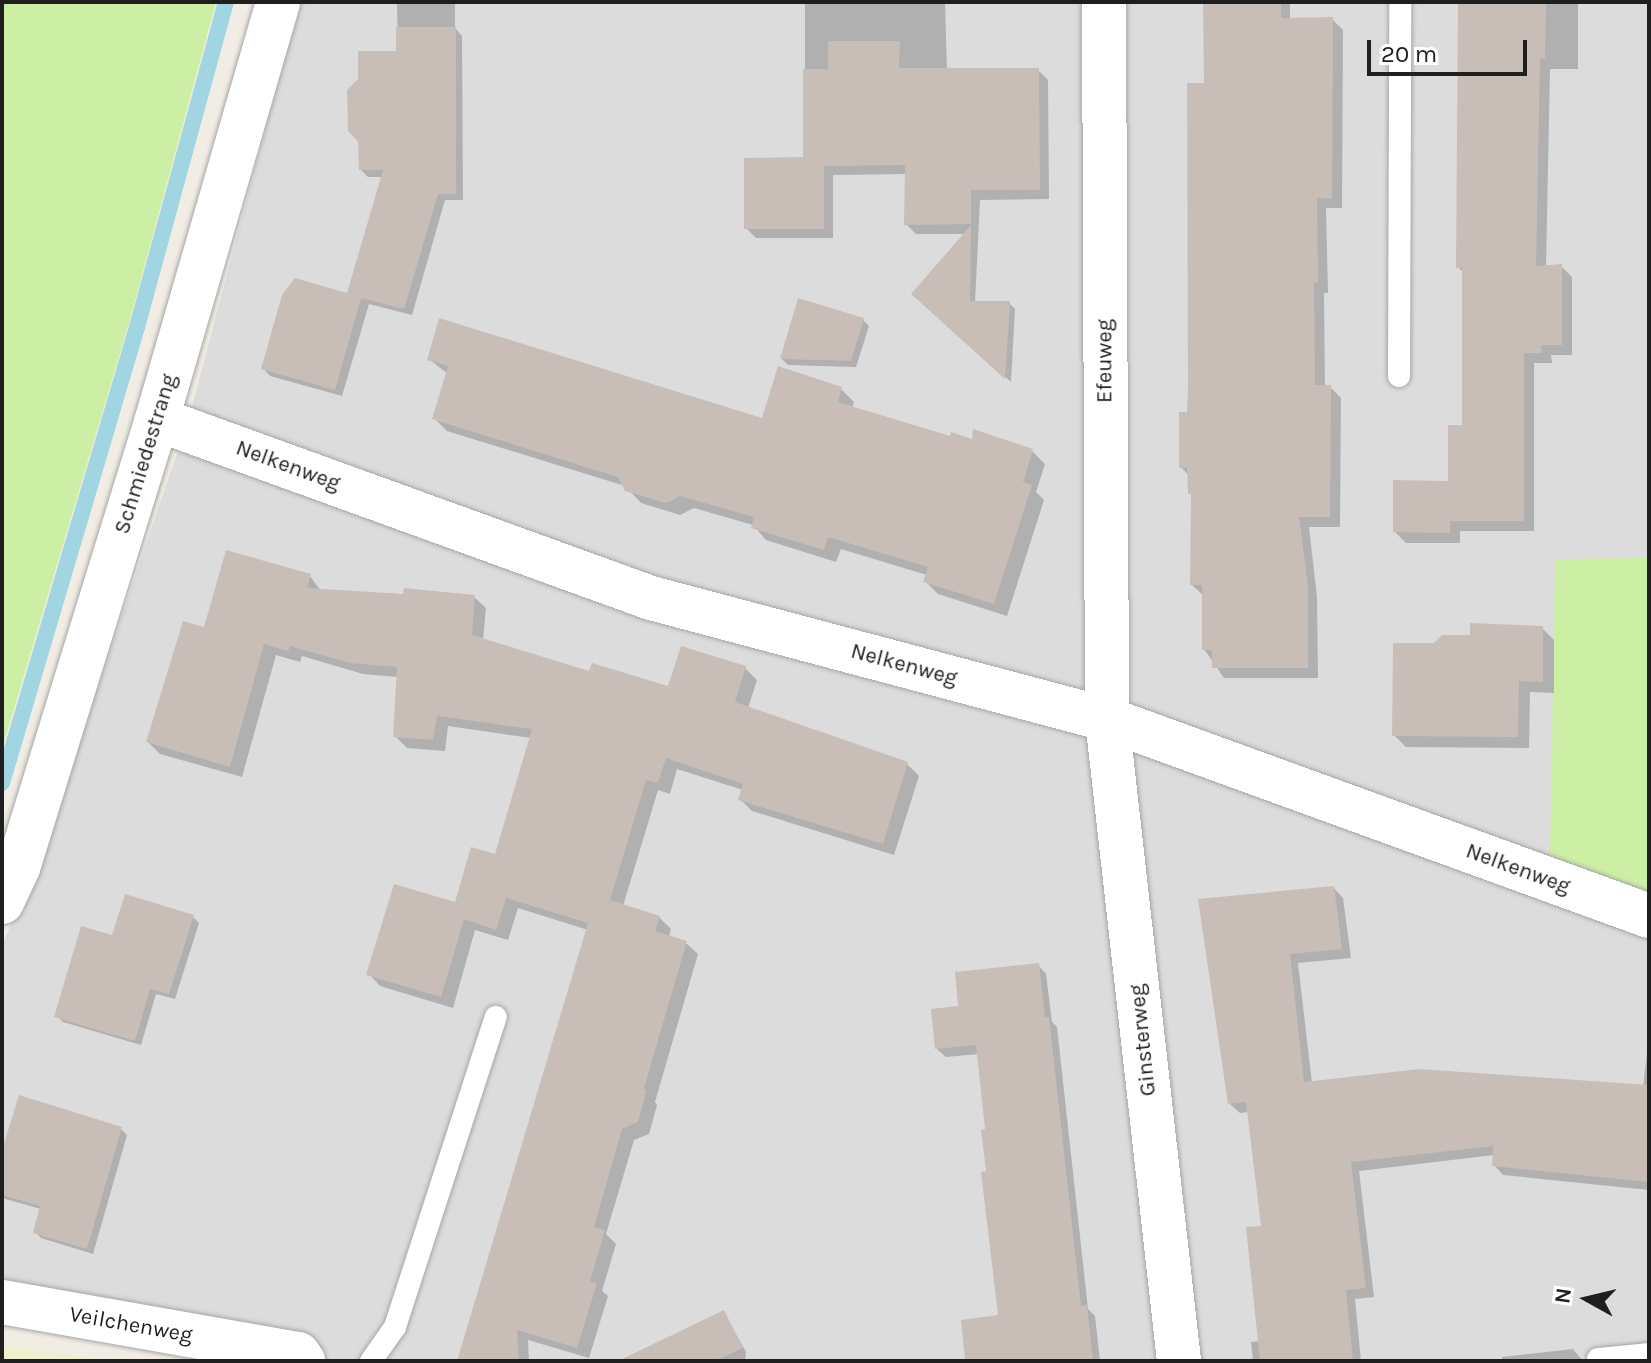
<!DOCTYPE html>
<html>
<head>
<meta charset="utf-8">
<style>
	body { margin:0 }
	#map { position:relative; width:1651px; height:1363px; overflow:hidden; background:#f1ece4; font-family:Karla,sans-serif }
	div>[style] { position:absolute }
	.residential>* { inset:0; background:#dddcdc }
	.farmland>* { inset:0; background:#eff1ce }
	.grass>* { inset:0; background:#ccefa5 }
	.shadow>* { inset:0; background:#0003 }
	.stream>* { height:16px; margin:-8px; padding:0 8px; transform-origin:8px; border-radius:8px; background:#a1d5e2 }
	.building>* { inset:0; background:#c9beb7 }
	.roads { filter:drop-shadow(0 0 2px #a6a6a6) drop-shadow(0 0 2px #a6a6a6) }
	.lane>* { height:22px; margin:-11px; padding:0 11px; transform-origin:11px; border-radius:11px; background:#fff }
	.street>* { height:44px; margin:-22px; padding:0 22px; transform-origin:22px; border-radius:22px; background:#fff }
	span { translate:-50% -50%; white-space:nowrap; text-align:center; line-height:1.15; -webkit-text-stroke:6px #fff; paint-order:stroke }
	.street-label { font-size:22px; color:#1f1f1f }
	.frame { position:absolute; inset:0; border:4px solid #1f1f1f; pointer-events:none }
	.north { position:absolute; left:1547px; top:1259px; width:80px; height:80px; -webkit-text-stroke:6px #fff; paint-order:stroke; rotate:278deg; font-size:22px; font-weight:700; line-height:32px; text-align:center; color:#1f1f1f }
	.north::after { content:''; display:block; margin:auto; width:28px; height:36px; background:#1f1f1f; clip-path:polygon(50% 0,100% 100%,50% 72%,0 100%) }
	.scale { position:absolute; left:1367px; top:40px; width:160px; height:36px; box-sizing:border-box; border:4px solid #1f1f1f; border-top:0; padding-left:10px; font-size:24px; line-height:28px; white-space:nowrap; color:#1f1f1f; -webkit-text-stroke:6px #fff; paint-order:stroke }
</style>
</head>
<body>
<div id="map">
	<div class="residential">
		<i style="clip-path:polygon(299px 2px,1649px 2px,1649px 558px,1555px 559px,1649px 894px,1649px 1361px,328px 1361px,308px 1340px,2px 1286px,2px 945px,35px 871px,189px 418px)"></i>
	</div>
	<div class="farmland">
		<i style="clip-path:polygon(2px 1345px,111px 1361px,2px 1361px)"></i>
	</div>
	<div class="grass">
		<i style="clip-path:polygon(2px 2px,216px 2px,129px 323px,2px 749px)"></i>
		<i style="clip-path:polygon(1649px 558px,1649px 894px,1550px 860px,1555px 559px)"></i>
	</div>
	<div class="shadow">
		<i style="clip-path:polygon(397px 2px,455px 2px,455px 28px,462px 36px,463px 200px,445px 200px,412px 315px,369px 304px,342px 396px,270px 376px,263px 368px,348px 295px,383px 177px,368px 177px,361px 170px,398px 53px)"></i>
		<i style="clip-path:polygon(796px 2px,945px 2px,947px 71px,1038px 70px,1048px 80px,1049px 199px,980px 200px,975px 303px,1009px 303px,1015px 309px,1011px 382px,919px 300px,966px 234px,916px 234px,906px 224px,907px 174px,833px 175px,833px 238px,756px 238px,746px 228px,805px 159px,805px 3px)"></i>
		<i style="clip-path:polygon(1205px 2px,1290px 2px,1290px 20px,1332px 19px,1343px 30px,1342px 208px,1326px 208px,1328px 293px,1324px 293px,1325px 387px,1330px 387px,1341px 398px,1340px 527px,1309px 527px,1317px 597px,1318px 678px,1224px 678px,1204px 649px,1204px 596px,1192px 585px,1193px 496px,1189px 476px,1181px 467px,1189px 414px,1206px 85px)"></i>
		<i style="clip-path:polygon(1459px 2px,1578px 2px,1578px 69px,1550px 69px,1546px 267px,1561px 266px,1572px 277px,1572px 355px,1551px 355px,1552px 363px,1534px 363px,1534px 531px,1460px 531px,1460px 543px,1406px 543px,1395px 532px,1450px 483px,1464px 427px,1464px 273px,1458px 267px)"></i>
		<i style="clip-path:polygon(863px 320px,869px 326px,856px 367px,788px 365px,782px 359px)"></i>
		<i style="clip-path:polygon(429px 359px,763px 421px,841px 389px,854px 402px,852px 409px,951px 439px,1032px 451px,1045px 464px,1036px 492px,1044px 500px,1007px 616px,938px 594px,925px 581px,927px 575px,841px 549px,836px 562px,766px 540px,753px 525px,694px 508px,680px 515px,641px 503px,625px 486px,447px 431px,434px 418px,448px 374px)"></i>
		<i style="clip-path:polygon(310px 576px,321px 591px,474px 597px,486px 608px,483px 641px,590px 673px,670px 689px,745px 668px,757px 680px,748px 708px,907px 764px,919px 776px,894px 855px,752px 811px,741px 800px,743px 790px,677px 769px,670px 794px,658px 790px,623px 906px,659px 917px,671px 929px,669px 937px,686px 943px,698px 954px,655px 1102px,657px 1105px,649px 1134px,634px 1140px,606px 1234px,616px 1244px,602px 1291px,608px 1296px,589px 1358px,528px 1340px,529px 1361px,459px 1361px,588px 930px,518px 908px,508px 940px,475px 930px,453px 1008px,380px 986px,369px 974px,456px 904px,496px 857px,531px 738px,448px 726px,445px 751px,407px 748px,395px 736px,398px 677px,363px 674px,302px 656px,300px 662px,276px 655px,242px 777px,160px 754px,148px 742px,205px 629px)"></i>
		<i style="clip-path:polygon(1542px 628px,1554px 640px,1554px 693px,1530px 692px,1529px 748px,1406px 747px,1394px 735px,1435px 645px)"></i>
		<i style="clip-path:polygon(1334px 888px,1343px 898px,1351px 958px,1298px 963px,1312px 1083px,1643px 1087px,1649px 1036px,1649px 1190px,1503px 1175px,1494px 1165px,1494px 1155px,1359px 1171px,1374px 1297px,1355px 1299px,1361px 1361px,1253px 1361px,1251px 1342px,1260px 1341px,1263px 1227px,1249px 1112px,1240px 1113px,1230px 1104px,1200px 900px)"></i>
		<i style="clip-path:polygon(193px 917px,199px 923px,175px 999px,156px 994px,141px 1045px,63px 1022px,57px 1016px,114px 937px)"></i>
		<i style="clip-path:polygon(1038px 965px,1046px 974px,1052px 1022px,1057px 1027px,1088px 1309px,1095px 1316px,1100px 1361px,967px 1361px,1000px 1317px,988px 1131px,979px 1054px,946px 1057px,937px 1049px,960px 1008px)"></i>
		<i style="clip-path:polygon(121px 1129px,127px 1135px,93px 1254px,41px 1238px,35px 1232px,41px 1209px,2px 1198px,2px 1157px)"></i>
		<i style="clip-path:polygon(724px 1313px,746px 1352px,745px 1361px,623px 1361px)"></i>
		<i style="clip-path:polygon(1573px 1349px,1583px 1361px,1502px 1361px,1502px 1357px)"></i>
	</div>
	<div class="stream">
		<i style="left:2px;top:783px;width:476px;rotate:-73.5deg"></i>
		<i style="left:137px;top:327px;width:337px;rotate:-74.7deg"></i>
	</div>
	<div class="building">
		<i style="clip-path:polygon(1203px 2px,1281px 2px,1281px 18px,1333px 17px,1332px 199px,1317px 198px,1318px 283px,1314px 283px,1315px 385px,1331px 385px,1330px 517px,1299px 517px,1308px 585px,1308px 668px,1212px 668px,1212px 650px,1202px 650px,1202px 585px,1190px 585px,1191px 494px,1188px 494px,1187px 468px,1179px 468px,1179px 412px,1187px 412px,1188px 387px,1187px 83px,1204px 83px)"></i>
		<i style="clip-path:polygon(1458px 2px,1546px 2px,1545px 59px,1540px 58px,1536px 266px,1562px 264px,1562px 345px,1541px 345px,1542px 353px,1524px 353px,1524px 521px,1450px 521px,1450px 533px,1393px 532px,1393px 480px,1448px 481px,1448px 425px,1462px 425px,1462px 268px,1456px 268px)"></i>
		<i style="clip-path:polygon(396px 27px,456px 27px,456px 194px,438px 194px,404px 309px,361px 298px,335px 390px,261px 369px,282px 295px,295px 278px,347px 293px,383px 170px,359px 170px,358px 142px,348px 131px,347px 90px,358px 79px,358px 51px,396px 51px)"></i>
		<i style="clip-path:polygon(828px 41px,900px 41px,899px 68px,1039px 68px,1040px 190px,971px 190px,971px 224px,904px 225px,905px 165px,824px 166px,824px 229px,744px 229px,744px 158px,803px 157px,803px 69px,828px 69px)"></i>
		<i style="clip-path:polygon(971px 225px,970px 301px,1010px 301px,1005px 379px,911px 294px)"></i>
		<i style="clip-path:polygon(798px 298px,864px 318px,851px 361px,780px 359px)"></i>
		<i style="clip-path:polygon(439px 318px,762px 418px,778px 366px,842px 387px,838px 402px,950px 436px,951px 432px,972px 439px,973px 429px,1033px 449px,1023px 482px,1032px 485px,994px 604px,923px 582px,928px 567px,828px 537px,824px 550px,751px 528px,754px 517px,680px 496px,666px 503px,625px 491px,618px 477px,432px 419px,448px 366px,427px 360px)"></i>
		<i style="clip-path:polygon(226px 550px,311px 574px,307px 588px,403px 594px,404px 588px,475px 595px,472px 635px,589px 671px,592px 663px,668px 686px,681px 646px,746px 666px,735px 702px,908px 762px,883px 844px,738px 800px,743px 784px,666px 758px,658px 783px,646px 780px,610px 900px,660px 916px,655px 931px,687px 941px,644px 1088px,646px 1092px,638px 1122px,622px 1129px,594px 1227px,605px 1230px,590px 1281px,597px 1283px,577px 1348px,517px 1330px,519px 1361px,457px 1361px,588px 923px,506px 898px,496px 930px,464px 919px,441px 997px,366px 975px,394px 884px,455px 902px,471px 847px,495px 854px,532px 729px,437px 716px,433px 740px,393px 737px,397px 667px,350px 663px,290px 646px,288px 651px,264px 644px,230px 767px,146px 742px,183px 621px,204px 627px)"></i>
		<i style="clip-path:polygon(1470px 623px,1543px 626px,1543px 682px,1519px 681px,1518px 737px,1392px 736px,1393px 643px,1434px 643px,1442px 635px,1470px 635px)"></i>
		<i style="clip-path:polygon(1334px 886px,1342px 949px,1290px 954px,1304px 1082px,1420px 1069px,1649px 1085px,1649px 1182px,1492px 1166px,1493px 1146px,1351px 1162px,1366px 1288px,1346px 1290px,1353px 1361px,1260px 1361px,1246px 1227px,1261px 1226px,1246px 1102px,1228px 1104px,1198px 899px)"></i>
		<i style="clip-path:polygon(125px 894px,194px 915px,169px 994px,150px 989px,135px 1041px,54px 1017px,81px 926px,112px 935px)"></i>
		<i style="clip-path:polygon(1039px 963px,1045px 1017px,1049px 1017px,1081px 1306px,1087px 1305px,1093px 1361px,965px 1361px,961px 1320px,998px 1315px,981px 1172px,986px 1171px,981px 1130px,985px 1129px,976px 1045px,935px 1049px,931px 1009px,958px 1006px,955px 972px)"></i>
		<i style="clip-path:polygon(19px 1095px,122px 1127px,87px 1249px,33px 1233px,40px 1206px,2px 1195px,2px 1150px)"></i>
		<i style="clip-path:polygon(724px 1310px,743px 1348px,715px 1361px,618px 1361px)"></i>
	</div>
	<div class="roads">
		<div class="lane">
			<i style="left:1399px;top:376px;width:374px;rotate:-89.8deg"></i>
			<i style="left:1598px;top:1359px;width:51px;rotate:-5.6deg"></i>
			<i style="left:371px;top:1361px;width:42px;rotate:-54.8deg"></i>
			<i style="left:395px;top:1327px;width:326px;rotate:-72deg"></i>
		</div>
		<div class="street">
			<i style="left:1104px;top:2px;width:717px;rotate:89.76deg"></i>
			<i style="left:1107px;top:719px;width:646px;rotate:83.6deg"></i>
			<i style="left:157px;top:419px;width:525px;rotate:19.92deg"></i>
			<i style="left:651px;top:598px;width:472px;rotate:14.9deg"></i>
			<i style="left:1107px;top:719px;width:577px;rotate:19.97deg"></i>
			<i style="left:2px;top:902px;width:38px;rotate:-65deg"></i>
			<i style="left:18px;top:868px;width:470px;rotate:-72.8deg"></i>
			<i style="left:157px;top:419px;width:434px;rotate:-73.8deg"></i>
			<i style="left:2px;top:1302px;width:301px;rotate:10deg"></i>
			<i style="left:298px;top:1354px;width:9px;rotate:54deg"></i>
		</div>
	</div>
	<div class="street-label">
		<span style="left:1105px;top:361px;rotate:-90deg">Efeuweg</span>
		<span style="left:146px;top:454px;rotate:-73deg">Schmiedestrang</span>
		<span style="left:288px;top:466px;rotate:20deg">Nelkenweg</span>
		<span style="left:904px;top:665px;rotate:15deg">Nelkenweg</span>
		<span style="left:1518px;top:869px;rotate:20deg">Nelkenweg</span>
		<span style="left:1143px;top:1040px;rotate:-96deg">Ginsterweg</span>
		<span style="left:131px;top:1325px;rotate:10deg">Veilchenweg</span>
	</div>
	<div class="frame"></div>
	<div class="north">N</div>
	<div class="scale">20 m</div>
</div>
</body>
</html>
